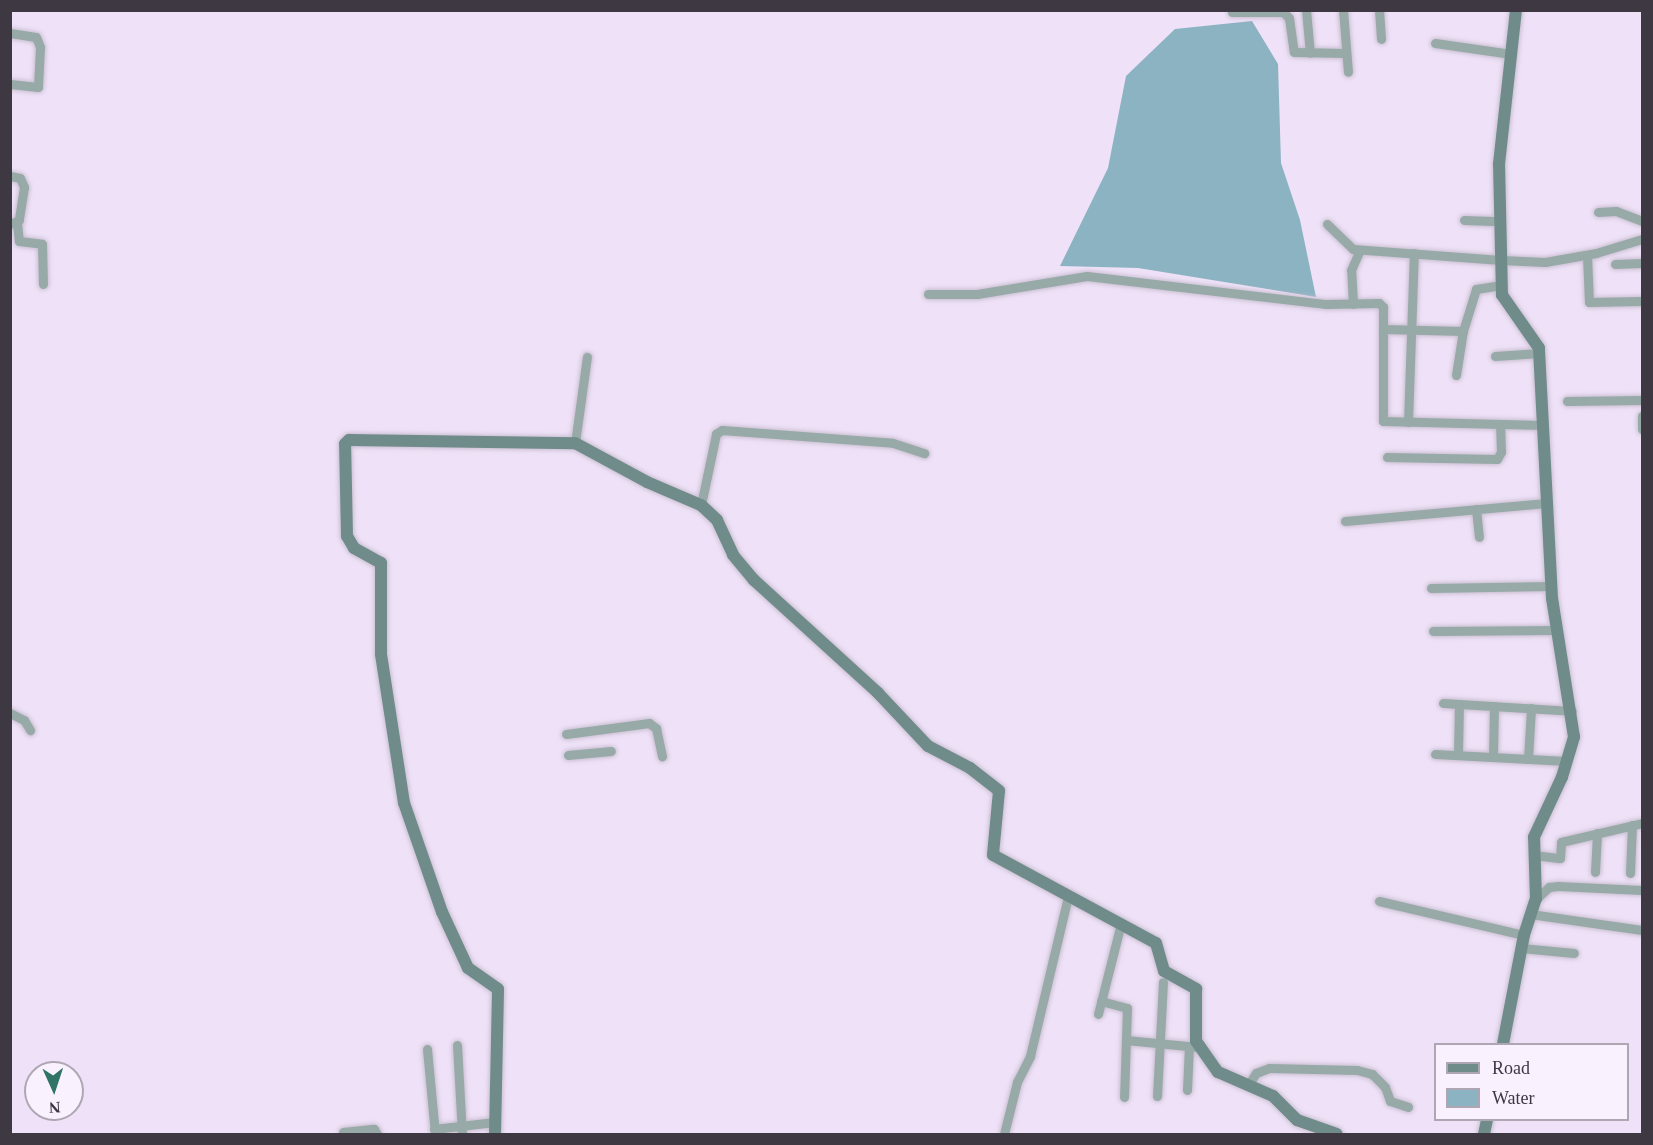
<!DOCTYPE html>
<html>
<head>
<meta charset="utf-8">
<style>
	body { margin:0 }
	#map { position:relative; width:1653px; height:1145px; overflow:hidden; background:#efe2f8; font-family:"Times New Roman",serif }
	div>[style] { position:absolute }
	.water>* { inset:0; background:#8cb3c2 }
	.roads { filter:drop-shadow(0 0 2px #cbc0d3) drop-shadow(0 0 2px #cbc0d3) }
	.street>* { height:9px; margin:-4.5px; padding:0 4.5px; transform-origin:4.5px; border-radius:4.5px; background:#97aaa8 }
	.secondary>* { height:12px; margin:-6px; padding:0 6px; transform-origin:6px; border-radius:6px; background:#708c8a }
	span { translate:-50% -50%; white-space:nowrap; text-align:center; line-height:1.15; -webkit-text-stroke:4.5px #faf1ff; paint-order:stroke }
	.frame { position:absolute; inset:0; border:12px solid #3d3841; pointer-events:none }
	.legend { position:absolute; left:1434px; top:1043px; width:195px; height:78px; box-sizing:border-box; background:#faf1ff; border:2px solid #aea7b3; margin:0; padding:8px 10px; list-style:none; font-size:18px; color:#3d3841 }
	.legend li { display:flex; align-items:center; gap:12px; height:30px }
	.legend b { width:30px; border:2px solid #aea7b3 }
	.north { position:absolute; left:24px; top:1061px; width:60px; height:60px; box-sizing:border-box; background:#faf1ff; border:2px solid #aea7b3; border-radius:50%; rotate:177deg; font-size:16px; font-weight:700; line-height:24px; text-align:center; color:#3d3841 }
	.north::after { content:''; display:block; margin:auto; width:21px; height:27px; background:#307467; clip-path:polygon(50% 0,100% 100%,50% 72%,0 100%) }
</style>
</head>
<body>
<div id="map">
	<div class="water">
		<i style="clip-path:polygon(1252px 21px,1278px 64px,1281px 163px,1300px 220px,1316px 297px,1138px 268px,1060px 266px,1108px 168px,1126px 76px,1175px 29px)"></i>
	</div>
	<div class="roads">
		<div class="street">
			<i style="left:1306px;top:10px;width:43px;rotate:84.7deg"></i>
			<i style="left:1343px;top:10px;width:62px;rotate:85.4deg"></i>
			<i style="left:1379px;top:10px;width:29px;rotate:86deg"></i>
			<i style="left:1232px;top:12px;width:51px"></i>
			<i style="left:1283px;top:12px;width:8px;rotate:45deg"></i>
			<i style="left:1289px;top:18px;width:34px;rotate:82deg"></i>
			<i style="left:1294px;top:52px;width:52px;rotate:1.1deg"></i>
			<i style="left:10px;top:33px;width:26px;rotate:9deg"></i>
			<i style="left:36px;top:37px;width:11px;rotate:68deg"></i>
			<i style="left:40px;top:47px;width:40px;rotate:92.9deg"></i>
			<i style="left:38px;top:87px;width:28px;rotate:-174deg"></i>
			<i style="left:1435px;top:43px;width:77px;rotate:8.2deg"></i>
			<i style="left:10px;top:176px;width:10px;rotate:11deg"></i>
			<i style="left:20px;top:178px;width:10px;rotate:66deg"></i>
			<i style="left:24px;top:187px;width:33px;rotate:99deg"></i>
			<i style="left:19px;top:220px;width:10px;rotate:156deg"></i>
			<i style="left:1598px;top:212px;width:18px;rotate:-3deg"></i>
			<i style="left:1616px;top:211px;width:28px;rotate:21deg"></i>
			<i style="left:1464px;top:220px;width:35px;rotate:2deg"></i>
			<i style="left:17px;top:223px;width:18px;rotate:84deg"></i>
			<i style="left:19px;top:241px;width:23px;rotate:7deg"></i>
			<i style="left:42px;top:244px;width:40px;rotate:88.6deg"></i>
			<i style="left:1327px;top:224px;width:36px;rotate:44deg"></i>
			<i style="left:1353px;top:249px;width:148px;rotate:4.3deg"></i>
			<i style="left:1501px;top:260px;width:44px;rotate:2.6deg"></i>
			<i style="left:1545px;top:262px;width:52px;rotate:-10deg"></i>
			<i style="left:1596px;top:253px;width:48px;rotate:-16.9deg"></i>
			<i style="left:1587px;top:255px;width:47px;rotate:87.6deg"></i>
			<i style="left:1589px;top:302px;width:53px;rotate:-1.1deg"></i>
			<i style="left:1615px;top:264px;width:27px;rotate:-2deg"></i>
			<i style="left:928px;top:294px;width:49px"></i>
			<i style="left:977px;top:294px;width:111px;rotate:-9.3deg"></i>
			<i style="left:1087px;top:276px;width:241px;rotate:6.7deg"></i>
			<i style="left:1326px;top:304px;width:53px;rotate:-1.1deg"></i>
			<i style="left:1379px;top:303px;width:6px;rotate:45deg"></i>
			<i style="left:1383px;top:307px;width:114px;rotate:90deg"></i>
			<i style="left:1383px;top:421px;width:159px;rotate:1.4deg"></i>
			<i style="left:1353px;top:304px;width:34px;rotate:-93deg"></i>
			<i style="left:1351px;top:270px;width:22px;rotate:-66deg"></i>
			<i style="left:1383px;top:329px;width:80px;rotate:1.4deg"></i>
			<i style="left:1495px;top:356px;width:45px;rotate:-3.8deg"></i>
			<i style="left:1456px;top:375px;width:45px;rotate:-81deg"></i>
			<i style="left:1463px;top:331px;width:44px;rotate:-72.8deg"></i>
			<i style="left:1476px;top:289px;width:26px;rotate:-9deg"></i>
			<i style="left:1567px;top:401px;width:75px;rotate:-0.8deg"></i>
			<i style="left:1642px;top:416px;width:13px;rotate:90deg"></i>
			<i style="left:1408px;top:422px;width:169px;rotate:-88deg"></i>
			<i style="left:575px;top:443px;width:87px;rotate:-82.1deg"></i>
			<i style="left:1387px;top:457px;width:110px;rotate:1deg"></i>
			<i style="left:1497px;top:459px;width:8px;rotate:-60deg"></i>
			<i style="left:1501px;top:452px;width:27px;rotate:-92deg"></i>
			<i style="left:701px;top:505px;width:73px;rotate:-78.1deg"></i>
			<i style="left:716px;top:434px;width:7px;rotate:-34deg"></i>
			<i style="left:722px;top:430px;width:171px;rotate:4.3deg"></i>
			<i style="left:893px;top:443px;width:33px;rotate:18deg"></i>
			<i style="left:1476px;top:509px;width:28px;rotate:84deg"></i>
			<i style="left:1345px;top:521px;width:202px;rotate:-5.1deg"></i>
			<i style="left:1431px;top:588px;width:120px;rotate:-1deg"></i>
			<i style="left:1433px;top:631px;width:123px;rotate:-0.5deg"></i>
			<i style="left:1443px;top:703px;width:129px;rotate:3.5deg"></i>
			<i style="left:10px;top:713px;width:16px;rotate:27deg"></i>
			<i style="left:24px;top:720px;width:12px;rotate:59deg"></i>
			<i style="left:566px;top:734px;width:84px;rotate:-7.5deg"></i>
			<i style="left:649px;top:723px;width:9px;rotate:36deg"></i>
			<i style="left:656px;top:728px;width:29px;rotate:78deg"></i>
			<i style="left:1435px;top:754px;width:132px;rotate:3deg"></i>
			<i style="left:568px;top:755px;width:43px;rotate:-5.3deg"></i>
			<i style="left:1458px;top:755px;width:51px;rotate:-88.9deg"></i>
			<i style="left:1493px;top:757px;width:51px;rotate:-88.9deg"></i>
			<i style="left:1528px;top:759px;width:51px;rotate:-86.6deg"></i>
			<i style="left:1534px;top:855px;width:26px;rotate:7deg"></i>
			<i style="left:1560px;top:858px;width:16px;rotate:-86deg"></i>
			<i style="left:1561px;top:842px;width:83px;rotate:-13.2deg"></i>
			<i style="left:1595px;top:872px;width:39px;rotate:-87deg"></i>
			<i style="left:1630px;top:873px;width:48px;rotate:-87.6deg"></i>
			<i style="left:1536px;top:899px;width:18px;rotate:-43deg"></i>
			<i style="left:1549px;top:887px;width:9px;rotate:-6deg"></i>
			<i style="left:1558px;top:886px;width:84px;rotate:2.7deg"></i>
			<i style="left:1379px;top:901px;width:149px;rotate:13.2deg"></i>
			<i style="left:1530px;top:914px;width:113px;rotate:8.1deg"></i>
			<i style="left:1521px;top:948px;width:53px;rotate:5.4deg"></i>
			<i style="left:1101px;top:1001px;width:27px;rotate:15deg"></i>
			<i style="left:1127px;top:1008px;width:89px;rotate:91.9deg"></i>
			<i style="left:1098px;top:1014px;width:94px;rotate:-75.8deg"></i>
			<i style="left:1126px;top:1040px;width:72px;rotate:5.6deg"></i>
			<i style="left:457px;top:1045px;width:89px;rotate:86.8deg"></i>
			<i style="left:427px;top:1049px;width:85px;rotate:84.6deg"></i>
			<i style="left:1249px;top:1084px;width:13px;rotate:-58deg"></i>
			<i style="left:1256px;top:1073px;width:14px;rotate:-21deg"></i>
			<i style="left:1269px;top:1068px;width:88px;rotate:1.3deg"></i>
			<i style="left:1357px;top:1070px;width:16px;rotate:15deg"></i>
			<i style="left:1372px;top:1074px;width:18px;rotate:45deg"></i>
			<i style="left:1385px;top:1087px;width:15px;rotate:70deg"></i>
			<i style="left:1390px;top:1101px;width:19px;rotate:18deg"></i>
			<i style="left:1187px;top:1090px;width:44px;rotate:-87.4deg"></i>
			<i style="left:1157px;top:1096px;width:114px;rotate:-87deg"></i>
			<i style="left:434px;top:1129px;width:61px;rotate:-6.5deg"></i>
			<i style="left:343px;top:1132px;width:31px;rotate:-6deg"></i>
			<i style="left:374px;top:1129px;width:6px;rotate:59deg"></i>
			<i style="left:1004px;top:1134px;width:54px;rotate:-76deg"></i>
			<i style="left:1017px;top:1082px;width:29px;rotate:-63deg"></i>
			<i style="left:1030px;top:1056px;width:164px;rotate:-76.6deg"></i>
		</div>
		<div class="secondary">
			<i style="left:1503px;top:1044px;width:111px;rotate:-79.1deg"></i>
			<i style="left:1524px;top:935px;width:38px;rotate:-72deg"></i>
			<i style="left:1536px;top:899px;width:62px;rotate:-91.8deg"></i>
			<i style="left:1534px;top:837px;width:66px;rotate:-65deg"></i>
			<i style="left:1562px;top:777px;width:42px;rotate:-73.3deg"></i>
			<i style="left:1574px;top:737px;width:141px;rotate:-99deg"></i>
			<i style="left:1552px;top:598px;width:250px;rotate:-93deg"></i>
			<i style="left:1539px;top:348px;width:65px;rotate:-124.9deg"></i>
			<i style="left:1502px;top:295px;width:131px;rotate:-91.3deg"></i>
			<i style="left:1499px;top:164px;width:155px;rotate:-83.7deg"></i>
			<i style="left:495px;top:1134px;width:145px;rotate:-88.8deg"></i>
			<i style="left:498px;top:989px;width:37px;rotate:-145deg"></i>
			<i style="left:468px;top:968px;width:62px;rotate:-114.9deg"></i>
			<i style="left:442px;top:912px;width:115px;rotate:-109.2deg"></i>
			<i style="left:404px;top:803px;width:151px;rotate:-98.8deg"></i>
			<i style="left:381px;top:654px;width:91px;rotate:-90deg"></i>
			<i style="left:381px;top:563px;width:31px;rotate:-151deg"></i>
			<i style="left:354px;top:548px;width:14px;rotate:-120deg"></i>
			<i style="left:347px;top:536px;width:92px;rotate:-91.2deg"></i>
			<i style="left:345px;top:444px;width:6px;rotate:-45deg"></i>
			<i style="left:349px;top:440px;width:226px;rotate:0.8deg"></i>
			<i style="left:575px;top:443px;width:82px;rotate:28.4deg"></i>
			<i style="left:647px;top:482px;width:59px;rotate:23.1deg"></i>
			<i style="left:701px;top:505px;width:22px;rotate:43deg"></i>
			<i style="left:717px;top:520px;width:38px;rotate:65deg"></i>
			<i style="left:733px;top:555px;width:33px;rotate:50deg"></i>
			<i style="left:754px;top:580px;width:168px;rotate:42.3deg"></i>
			<i style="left:878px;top:693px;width:73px;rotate:46.7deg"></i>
			<i style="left:928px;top:746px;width:47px;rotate:27.6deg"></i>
			<i style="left:970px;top:768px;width:37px;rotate:38deg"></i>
			<i style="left:999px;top:791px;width:64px;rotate:95.4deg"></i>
			<i style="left:993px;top:855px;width:185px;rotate:28.4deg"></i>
			<i style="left:1156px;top:943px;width:29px;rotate:74deg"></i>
			<i style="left:1164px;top:971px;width:37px;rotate:29deg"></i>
			<i style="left:1196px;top:989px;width:52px;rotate:90deg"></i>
			<i style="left:1196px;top:1041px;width:38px;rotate:55deg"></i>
			<i style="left:1218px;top:1072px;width:60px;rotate:23.6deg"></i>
			<i style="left:1273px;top:1096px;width:34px;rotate:45deg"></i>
			<i style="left:1297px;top:1120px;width:42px;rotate:19.3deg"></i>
			<i style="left:1484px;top:1134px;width:14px;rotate:-78deg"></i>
		</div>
	</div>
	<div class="frame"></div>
	<ul class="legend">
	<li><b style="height:8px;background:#708c8a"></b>Road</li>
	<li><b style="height:16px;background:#8cb3c2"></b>Water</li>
	</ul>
	<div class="north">N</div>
</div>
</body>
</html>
